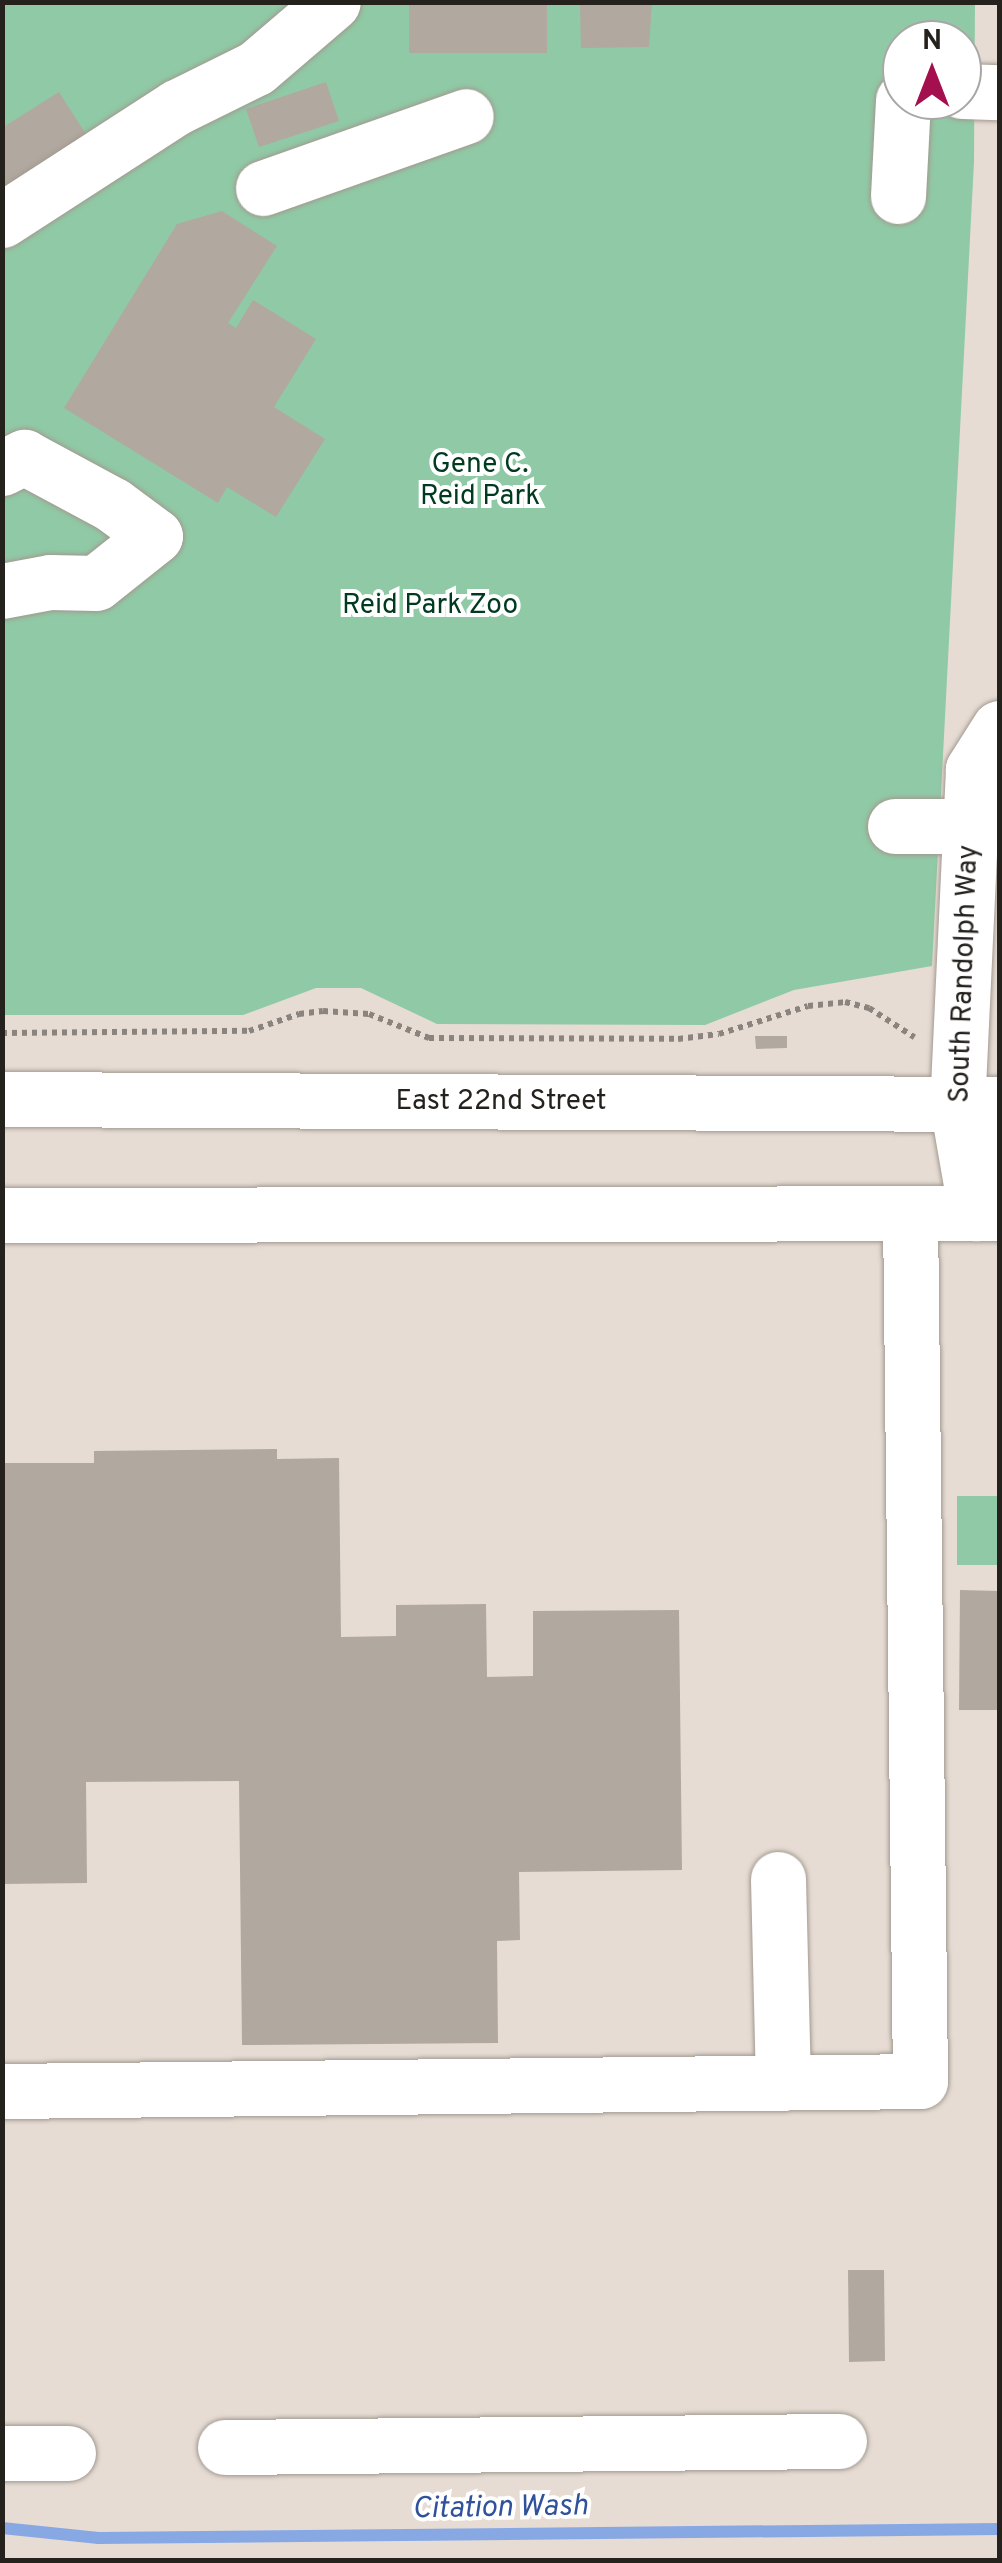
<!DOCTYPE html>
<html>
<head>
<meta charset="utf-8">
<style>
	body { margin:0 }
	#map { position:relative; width:1002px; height:2563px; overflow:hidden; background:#e6dcd3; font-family:Overpass,sans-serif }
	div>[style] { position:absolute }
	.green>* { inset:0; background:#90c9a5 }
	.stream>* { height:12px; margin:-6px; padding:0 6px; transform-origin:6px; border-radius:6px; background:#88a8e4 }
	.building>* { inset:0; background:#b1a89f }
	.path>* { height:6px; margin-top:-3px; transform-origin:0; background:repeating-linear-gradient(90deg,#8b847e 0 5px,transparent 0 10px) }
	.roads { filter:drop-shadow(0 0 2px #a29990) drop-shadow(0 0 2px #a29990) }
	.minor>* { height:55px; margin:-27.5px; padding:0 27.5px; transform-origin:27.5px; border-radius:27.5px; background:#fff }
	.major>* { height:55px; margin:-27.5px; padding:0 27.5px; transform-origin:27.5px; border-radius:27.5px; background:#fff }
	span { translate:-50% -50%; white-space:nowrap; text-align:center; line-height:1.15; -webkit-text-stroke:8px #fff; paint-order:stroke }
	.park-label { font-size:28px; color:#003a1f }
	.street-label { font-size:28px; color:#25221e }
	.water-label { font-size:30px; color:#2f529b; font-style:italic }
	.frame { position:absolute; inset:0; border:5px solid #25221e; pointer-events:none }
	.north { position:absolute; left:882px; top:20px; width:100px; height:100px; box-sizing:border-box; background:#fff; border:2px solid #a8a7a5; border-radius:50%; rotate:0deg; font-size:28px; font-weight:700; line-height:40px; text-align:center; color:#25221e }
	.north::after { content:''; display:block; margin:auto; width:35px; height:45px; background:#a40f4e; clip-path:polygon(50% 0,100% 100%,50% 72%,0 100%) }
</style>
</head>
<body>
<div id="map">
	<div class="green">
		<i style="clip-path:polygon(evenodd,2px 3px,975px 3px,974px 162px,932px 966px,794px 990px,705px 1025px,437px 1024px,361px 988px,316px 988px,243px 1015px,3px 1015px,2px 3px,902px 40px,962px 40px,962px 100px,902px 100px,902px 40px)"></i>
		<i style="clip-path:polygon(957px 1496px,999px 1496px,999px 1565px,957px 1565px)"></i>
	</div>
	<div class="stream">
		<i style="left:2px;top:2528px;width:97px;rotate:5.9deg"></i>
		<i style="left:98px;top:2538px;width:902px;rotate:-0.57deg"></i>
	</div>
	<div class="building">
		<i style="clip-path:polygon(409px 2px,547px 2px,547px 53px,409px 53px)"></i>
		<i style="clip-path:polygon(580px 2px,652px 2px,649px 47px,581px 48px)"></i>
		<i style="clip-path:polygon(326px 82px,339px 121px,259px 147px,246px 109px)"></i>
		<i style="clip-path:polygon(59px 92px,91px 142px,2px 198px,2px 128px)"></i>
		<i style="clip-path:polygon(222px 211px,277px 246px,228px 323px,236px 328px,253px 300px,316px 339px,274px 407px,325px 439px,276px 517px,227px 487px,218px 503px,64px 408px,177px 224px)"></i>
		<i style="clip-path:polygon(755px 1036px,787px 1036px,787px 1048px,756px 1049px)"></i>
		<i style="clip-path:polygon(277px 1449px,277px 1459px,339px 1458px,341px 1637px,396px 1636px,396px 1605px,486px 1604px,487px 1677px,533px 1676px,533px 1611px,679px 1610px,682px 1870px,519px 1872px,520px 1940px,497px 1941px,498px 2043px,242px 2045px,239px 1781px,86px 1782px,87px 1883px,2px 1884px,2px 1463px,94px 1463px,94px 1451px)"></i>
		<i style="clip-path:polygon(960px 1590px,1000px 1591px,1000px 1710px,959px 1710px)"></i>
		<i style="clip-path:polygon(848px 2270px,884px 2270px,885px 2361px,849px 2362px)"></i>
	</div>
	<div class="path">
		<i style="left:2px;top:1033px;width:247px;rotate:-0.5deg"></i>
		<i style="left:249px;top:1031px;width:53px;rotate:-18.8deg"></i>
		<i style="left:299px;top:1014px;width:24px;rotate:-7deg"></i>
		<i style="left:323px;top:1011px;width:46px;rotate:3.7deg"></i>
		<i style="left:369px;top:1014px;width:65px;rotate:21.8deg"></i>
		<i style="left:429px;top:1038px;width:249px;rotate:0.2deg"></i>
		<i style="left:678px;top:1039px;width:41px;rotate:-7deg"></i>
		<i style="left:719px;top:1034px;width:93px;rotate:-17.5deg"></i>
		<i style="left:808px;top:1006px;width:37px;rotate:-6deg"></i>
		<i style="left:845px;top:1002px;width:25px;rotate:14deg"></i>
		<i style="left:869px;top:1008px;width:54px;rotate:32.8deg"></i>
	</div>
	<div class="roads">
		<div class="minor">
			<i style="left:962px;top:91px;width:38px;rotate:2deg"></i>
			<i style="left:263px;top:188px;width:215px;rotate:-19.5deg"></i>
			<i style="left:898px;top:196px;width:96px;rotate:-87deg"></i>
			<i style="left:2px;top:220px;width:208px;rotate:-32.9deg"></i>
			<i style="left:177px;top:107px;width:88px;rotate:-26.3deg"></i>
			<i style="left:256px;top:68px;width:101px;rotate:-40.6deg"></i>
			<i style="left:2px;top:468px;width:25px;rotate:-27deg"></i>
			<i style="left:24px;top:457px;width:101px;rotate:28.3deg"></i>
			<i style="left:113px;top:505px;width:52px;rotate:36.4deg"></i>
			<i style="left:155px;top:536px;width:75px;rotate:141.5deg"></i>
			<i style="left:96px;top:583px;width:46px;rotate:-178.8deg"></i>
			<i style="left:50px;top:582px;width:49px;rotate:169.4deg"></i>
			<i style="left:999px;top:728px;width:49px;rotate:122.4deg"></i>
			<i style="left:973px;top:769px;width:335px;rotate:92.7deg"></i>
			<i style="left:957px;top:1104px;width:111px;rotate:80.1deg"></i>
			<i style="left:976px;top:1213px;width:73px;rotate:-70.8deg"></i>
			<i style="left:895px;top:826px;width:75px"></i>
			<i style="left:778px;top:1879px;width:204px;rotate:88.6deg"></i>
			<i style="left:2px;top:2091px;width:918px;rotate:-0.62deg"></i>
			<i style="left:920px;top:2081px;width:867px;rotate:-90.66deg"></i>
			<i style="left:225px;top:2447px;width:614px;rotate:-0.56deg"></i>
			<i style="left:2px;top:2453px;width:66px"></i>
		</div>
		<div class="major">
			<i style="left:2px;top:1099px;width:998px;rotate:0.29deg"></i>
			<i style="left:2px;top:1215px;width:998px;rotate:-0.11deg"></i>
		</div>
	</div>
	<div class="park-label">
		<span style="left:480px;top:481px">Gene C.<br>Reid Park</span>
		<span style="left:430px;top:606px">Reid Park Zoo</span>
	</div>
	<div class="street-label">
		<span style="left:965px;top:974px;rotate:-88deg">South Randolph Way</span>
		<span style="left:501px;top:1102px">East 22nd Street</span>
	</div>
	<div class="water-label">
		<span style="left:500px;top:2509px;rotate:-1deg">Citation Wash</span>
	</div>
	<div class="frame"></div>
	<div class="north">N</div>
</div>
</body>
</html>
